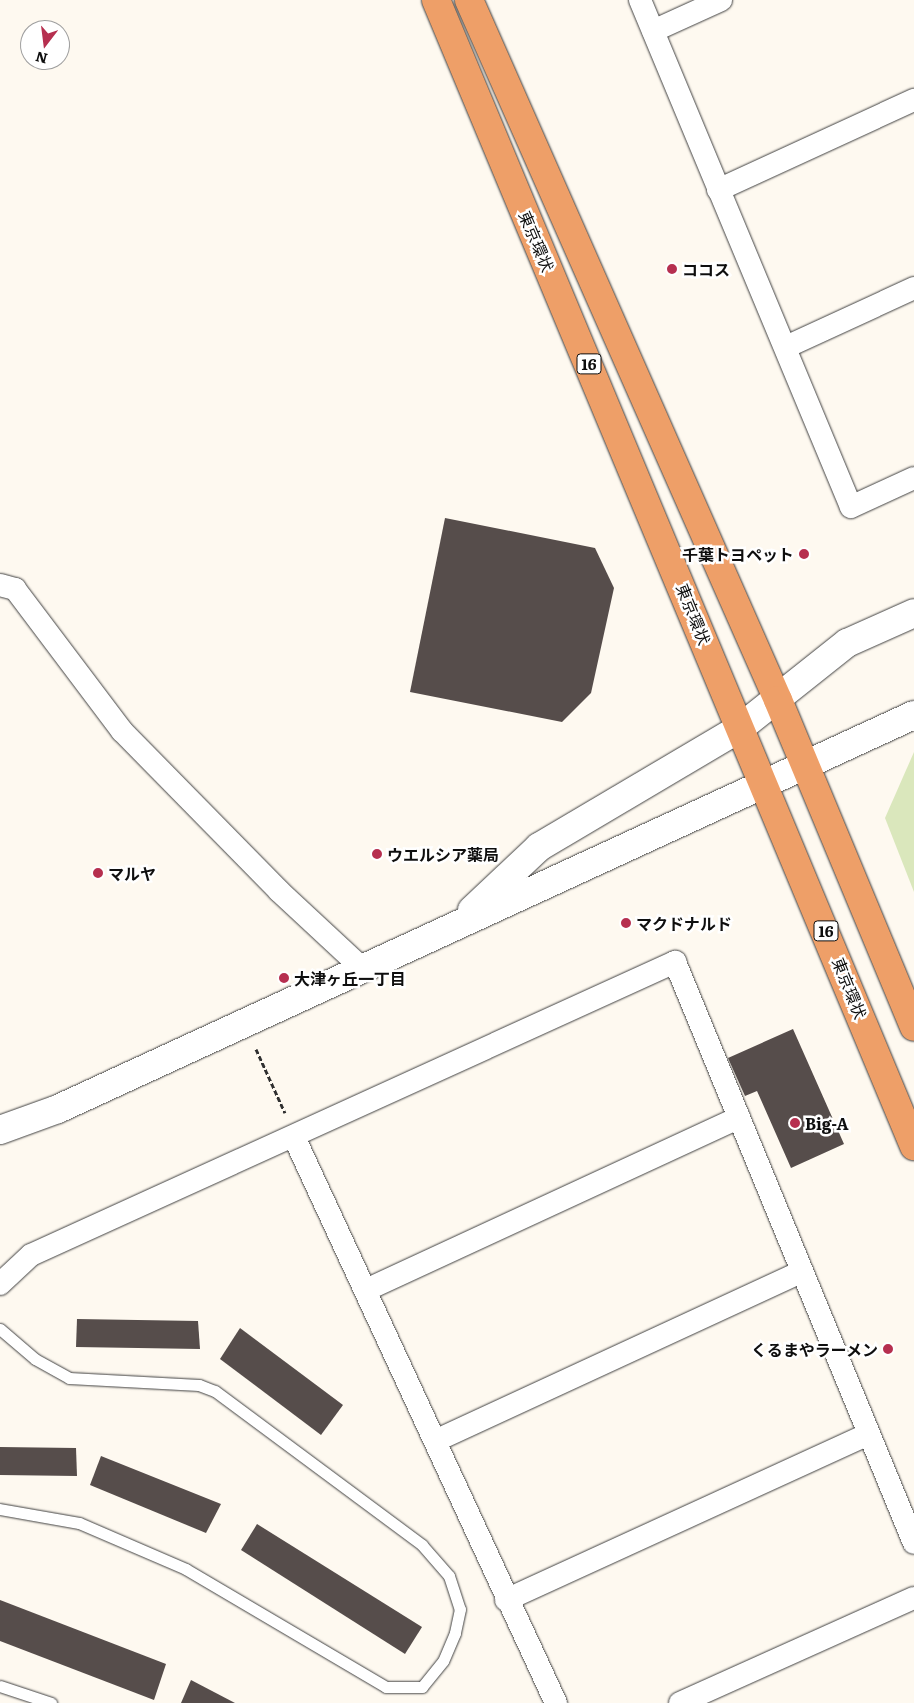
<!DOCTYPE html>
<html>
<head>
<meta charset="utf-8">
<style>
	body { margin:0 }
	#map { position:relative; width:914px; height:1703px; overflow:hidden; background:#fef9f0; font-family:Literata,"Noto Sans JP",serif }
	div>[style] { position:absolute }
	.green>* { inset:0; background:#dae7bc }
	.building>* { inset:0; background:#564d4b }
	.path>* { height:3px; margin-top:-1.5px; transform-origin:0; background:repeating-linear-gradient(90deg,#303030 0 5px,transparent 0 7.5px) }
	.roads { filter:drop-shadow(0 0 1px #414141) drop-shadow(0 0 1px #414141) }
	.service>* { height:11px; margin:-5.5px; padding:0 5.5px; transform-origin:5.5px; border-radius:5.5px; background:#fff }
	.minor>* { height:22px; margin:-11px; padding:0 11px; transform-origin:11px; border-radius:11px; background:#fff }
	.tertiary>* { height:28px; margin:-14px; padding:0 14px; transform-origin:14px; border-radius:14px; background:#fff }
	.trunk>* { height:28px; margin:-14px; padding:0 14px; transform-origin:14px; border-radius:14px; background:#ee9f68 }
	.dots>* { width:14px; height:14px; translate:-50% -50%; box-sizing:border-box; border:2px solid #fff; border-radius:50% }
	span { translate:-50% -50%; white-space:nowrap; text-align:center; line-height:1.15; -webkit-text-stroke:5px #fff; paint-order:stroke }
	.shield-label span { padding:1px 4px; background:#fff; border:1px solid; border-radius:4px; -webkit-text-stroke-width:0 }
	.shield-label { font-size:15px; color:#0e0e0e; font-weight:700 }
	.street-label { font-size:16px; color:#0e0e0e }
	.poi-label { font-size:16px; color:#0e0e0e; font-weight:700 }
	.left { translate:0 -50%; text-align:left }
	.right { translate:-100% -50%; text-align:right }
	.north { position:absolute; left:20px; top:20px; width:50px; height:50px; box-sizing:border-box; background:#fff; border:1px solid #9f9f9f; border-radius:50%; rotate:195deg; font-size:14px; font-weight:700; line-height:20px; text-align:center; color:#0e0e0e }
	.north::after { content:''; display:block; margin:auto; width:18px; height:22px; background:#b62f4f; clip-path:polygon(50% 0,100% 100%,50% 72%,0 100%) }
</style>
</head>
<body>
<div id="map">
	<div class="green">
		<i style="clip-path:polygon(914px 752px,914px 892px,885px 818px)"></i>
	</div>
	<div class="building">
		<i style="clip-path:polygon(445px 518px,595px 548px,614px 588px,591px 693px,562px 722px,410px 692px)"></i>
		<i style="clip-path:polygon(793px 1029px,844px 1144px,791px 1168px,757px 1091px,745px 1096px,728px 1058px)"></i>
		<i style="clip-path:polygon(77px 1319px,198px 1321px,200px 1349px,76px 1347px)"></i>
		<i style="clip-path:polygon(240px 1328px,343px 1405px,321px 1435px,220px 1359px)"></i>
		<i style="clip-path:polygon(0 1447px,76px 1448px,77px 1476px,0 1475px)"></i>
		<i style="clip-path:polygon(101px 1456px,221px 1504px,206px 1533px,90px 1485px)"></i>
		<i style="clip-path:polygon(257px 1524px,422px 1627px,405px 1654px,241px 1550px)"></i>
		<i style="clip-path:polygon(0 1600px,166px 1664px,154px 1700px,0 1641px)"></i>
		<i style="clip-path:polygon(191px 1680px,235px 1703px,181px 1703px)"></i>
	</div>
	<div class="path">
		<i style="left:256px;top:1049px;width:70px;rotate:65.6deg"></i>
	</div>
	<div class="roads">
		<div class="service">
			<i style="left:0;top:1329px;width:46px;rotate:40.6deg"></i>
			<i style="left:35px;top:1359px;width:39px;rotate:29deg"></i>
			<i style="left:69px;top:1378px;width:130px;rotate:3.1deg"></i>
			<i style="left:199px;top:1385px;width:17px;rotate:21deg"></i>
			<i style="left:215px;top:1391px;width:258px;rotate:36.6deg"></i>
			<i style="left:422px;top:1545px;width:41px;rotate:48.9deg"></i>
			<i style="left:449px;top:1576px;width:35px;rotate:72deg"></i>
			<i style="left:460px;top:1609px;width:25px;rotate:102deg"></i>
			<i style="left:455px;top:1633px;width:30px;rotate:113deg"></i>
			<i style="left:443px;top:1661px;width:33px;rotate:129deg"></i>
			<i style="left:422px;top:1687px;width:36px;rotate:180deg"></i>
			<i style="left:386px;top:1687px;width:232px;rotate:-149.5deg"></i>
			<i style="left:186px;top:1569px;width:116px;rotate:-156.7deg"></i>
			<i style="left:79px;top:1523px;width:80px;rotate:-170deg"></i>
			<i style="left:0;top:1686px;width:54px;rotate:18.4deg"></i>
		</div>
		<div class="minor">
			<i style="left:640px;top:0;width:549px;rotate:67.4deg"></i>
			<i style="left:851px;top:507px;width:69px;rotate:-24.7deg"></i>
			<i style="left:653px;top:31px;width:75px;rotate:-24.5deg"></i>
			<i style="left:718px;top:190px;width:216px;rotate:-24.7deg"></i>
			<i style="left:786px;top:347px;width:141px;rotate:-24.7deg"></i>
			<i style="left:0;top:585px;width:16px;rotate:15deg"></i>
			<i style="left:15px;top:589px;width:178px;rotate:53deg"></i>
			<i style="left:122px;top:731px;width:224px;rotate:45.5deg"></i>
			<i style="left:279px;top:891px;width:115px;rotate:42.9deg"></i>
			<i style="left:294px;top:1137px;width:624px;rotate:65.16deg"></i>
			<i style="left:0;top:1284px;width:42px;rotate:-43.1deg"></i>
			<i style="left:31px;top:1255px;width:708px;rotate:-24.46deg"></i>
			<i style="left:675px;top:962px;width:628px;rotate:67.64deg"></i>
			<i style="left:366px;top:1290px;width:411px;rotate:-24.8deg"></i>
			<i style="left:435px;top:1441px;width:403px;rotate:-24.8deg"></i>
			<i style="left:506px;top:1600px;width:398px;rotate:-24.6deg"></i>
			<i style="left:680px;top:1703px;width:256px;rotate:-24.2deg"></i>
		</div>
		<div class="tertiary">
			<i style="left:472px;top:910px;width:92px;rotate:-43.2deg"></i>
			<i style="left:539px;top:847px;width:234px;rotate:-30.6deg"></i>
			<i style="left:740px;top:728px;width:137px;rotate:-38.5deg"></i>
			<i style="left:847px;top:643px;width:73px;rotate:-24.1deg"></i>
			<i style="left:0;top:1130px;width:62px;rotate:-19.9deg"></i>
			<i style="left:58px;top:1109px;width:942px;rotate:-24.72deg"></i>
		</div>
		<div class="trunk">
			<i style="left:436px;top:0;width:1242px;rotate:67.36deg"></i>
			<i style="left:469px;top:0;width:765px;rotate:66.18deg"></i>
			<i style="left:778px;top:700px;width:354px;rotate:67.4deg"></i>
		</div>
	</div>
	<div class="dots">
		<i style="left:672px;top:269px;background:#b62f4f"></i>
		<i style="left:804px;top:554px;background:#b62f4f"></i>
		<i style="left:377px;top:854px;background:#b62f4f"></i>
		<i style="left:98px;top:873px;background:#b62f4f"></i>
		<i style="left:626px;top:923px;background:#b62f4f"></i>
		<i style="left:284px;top:978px;background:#b62f4f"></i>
		<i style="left:795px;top:1123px;background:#b62f4f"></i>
		<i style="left:888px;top:1349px;background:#b62f4f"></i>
	</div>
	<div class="shield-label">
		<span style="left:589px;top:364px">16</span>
		<span style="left:826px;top:931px">16</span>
	</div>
	<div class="street-label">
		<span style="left:537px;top:241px;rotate:67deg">東京環状</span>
		<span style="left:694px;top:614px;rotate:68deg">東京環状</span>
		<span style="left:850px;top:988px;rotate:68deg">東京環状</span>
	</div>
	<div class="poi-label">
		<span class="left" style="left:682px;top:269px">ココス</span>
		<span class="right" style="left:794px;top:554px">千葉トヨペット</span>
		<span class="left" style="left:387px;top:854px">ウエルシア薬局</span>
		<span class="left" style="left:108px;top:873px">マルヤ</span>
		<span class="left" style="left:636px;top:923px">マクドナルド</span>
		<span class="left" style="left:294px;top:978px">大津ヶ丘一丁目</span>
		<span class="left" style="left:805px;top:1123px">Big-A</span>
		<span class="right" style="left:878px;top:1349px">くるまやラーメン</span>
	</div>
	<div class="north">N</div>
</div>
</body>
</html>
